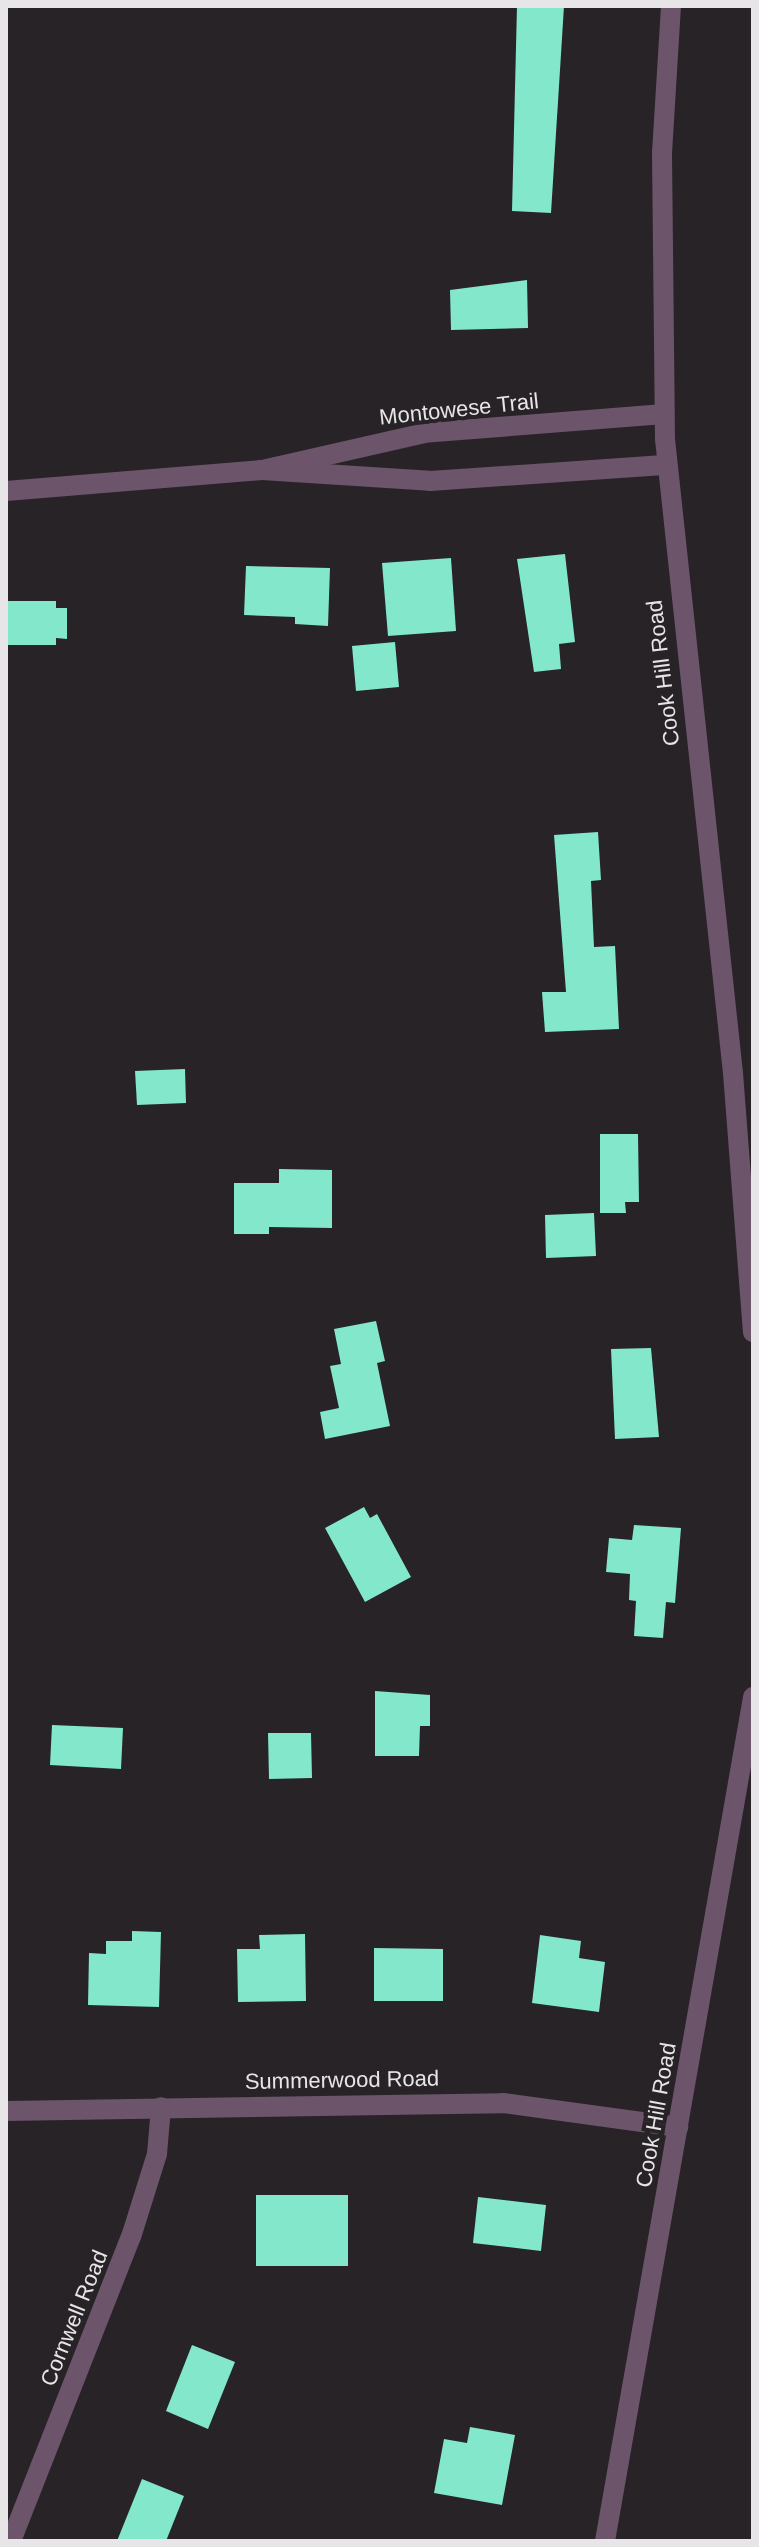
<!DOCTYPE html>
<html>
<head>
<meta charset="utf-8">
<style>
	body { margin:0 }
	#map { position:relative; width:759px; height:2547px; overflow:hidden; background:#272327; font-family:Arial,sans-serif }
	div>[style] { position:absolute }
	.building>* { inset:0; background:#83e7cc }
	.minor>* { height:20px; margin:-10px; padding:0 10px; transform-origin:10px; border-radius:10px; background:#6c546a }
	.tertiary>* { height:20px; margin:-10px; padding:0 10px; transform-origin:10px; border-radius:10px; background:#6c546a }
	span { translate:-50% -50%; white-space:nowrap; text-align:center; line-height:1.15; -webkit-text-stroke:8px #272327; paint-order:stroke }
	.street-label { font-size:22px; color:#e7e5e7 }
	.frame { position:absolute; inset:0; border:8px solid #e7e5e7; pointer-events:none }
</style>
</head>
<body>
<div id="map">
	<div class="building">
		<i style="clip-path:polygon(517px 6px,564px 6px,551px 213px,512px 211px)"></i>
		<i style="clip-path:polygon(527px 280px,528px 328px,451px 330px,450px 290px)"></i>
		<i style="clip-path:polygon(565px 554px,575px 642px,559px 644px,561px 669px,534px 672px,517px 559px)"></i>
		<i style="clip-path:polygon(451px 558px,456px 631px,388px 636px,382px 563px)"></i>
		<i style="clip-path:polygon(246px 566px,330px 568px,328px 626px,295px 624px,295px 617px,244px 615px)"></i>
		<i style="clip-path:polygon(6px 601px,56px 601px,56px 608px,67px 608px,67px 639px,56px 638px,56px 645px,6px 645px)"></i>
		<i style="clip-path:polygon(395px 642px,399px 687px,356px 691px,352px 646px)"></i>
		<i style="clip-path:polygon(598px 832px,601px 880px,591px 881px,594px 947px,615px 946px,619px 1029px,545px 1032px,542px 992px,566px 992px,554px 835px)"></i>
		<i style="clip-path:polygon(185px 1069px,186px 1103px,137px 1105px,135px 1071px)"></i>
		<i style="clip-path:polygon(600px 1134px,638px 1134px,639px 1202px,625px 1202px,626px 1213px,600px 1213px)"></i>
		<i style="clip-path:polygon(279px 1169px,332px 1170px,332px 1228px,269px 1227px,269px 1234px,234px 1234px,234px 1183px,279px 1183px)"></i>
		<i style="clip-path:polygon(594px 1213px,596px 1256px,546px 1258px,545px 1215px)"></i>
		<i style="clip-path:polygon(376px 1321px,385px 1361px,377px 1363px,390px 1426px,325px 1439px,320px 1412px,339px 1408px,330px 1366px,341px 1364px,334px 1329px)"></i>
		<i style="clip-path:polygon(651px 1348px,659px 1437px,615px 1439px,611px 1349px)"></i>
		<i style="clip-path:polygon(364px 1507px,370px 1518px,377px 1514px,411px 1577px,365px 1602px,325px 1528px)"></i>
		<i style="clip-path:polygon(634px 1525px,681px 1528px,675px 1603px,666px 1602px,663px 1638px,634px 1636px,636px 1601px,629px 1600px,630px 1574px,606px 1572px,609px 1538px,632px 1540px)"></i>
		<i style="clip-path:polygon(375px 1691px,430px 1695px,430px 1726px,420px 1726px,419px 1756px,375px 1756px)"></i>
		<i style="clip-path:polygon(52px 1725px,123px 1728px,121px 1769px,50px 1765px)"></i>
		<i style="clip-path:polygon(268px 1733px,311px 1733px,312px 1778px,269px 1779px)"></i>
		<i style="clip-path:polygon(132px 1931px,161px 1932px,159px 2007px,88px 2005px,89px 1953px,106px 1954px,106px 1941px,132px 1941px)"></i>
		<i style="clip-path:polygon(305px 1934px,306px 2001px,238px 2002px,237px 1949px,260px 1949px,259px 1935px)"></i>
		<i style="clip-path:polygon(540px 1935px,581px 1941px,579px 1958px,605px 1962px,599px 2012px,532px 2003px)"></i>
		<i style="clip-path:polygon(374px 1948px,443px 1949px,443px 2001px,374px 2001px)"></i>
		<i style="clip-path:polygon(256px 2195px,348px 2195px,348px 2266px,256px 2266px)"></i>
		<i style="clip-path:polygon(478px 2197px,546px 2205px,541px 2251px,473px 2243px)"></i>
		<i style="clip-path:polygon(192px 2345px,235px 2362px,208px 2429px,166px 2411px)"></i>
		<i style="clip-path:polygon(470px 2427px,515px 2435px,502px 2505px,434px 2493px,444px 2439px,467px 2443px)"></i>
		<i style="clip-path:polygon(142px 2479px,184px 2496px,166px 2541px,117px 2541px)"></i>
	</div>
	<div class="minor">
		<i style="left:664px;top:414px;width:240px;rotate:175.5deg"></i>
		<i style="left:425px;top:433px;width:167px;rotate:167.2deg"></i>
		<i style="left:262px;top:470px;width:168px;rotate:3.7deg"></i>
		<i style="left:430px;top:481px;width:238px;rotate:-3.9deg"></i>
		<i style="left:6px;top:491px;width:257px;rotate:-4.7deg"></i>
		<i style="left:6px;top:2111px;width:497px;rotate:-0.9deg"></i>
		<i style="left:503px;top:2103px;width:177px;rotate:7.8deg"></i>
		<i style="left:11px;top:2541px;width:327px;rotate:-68.5deg"></i>
		<i style="left:131px;top:2237px;width:87px;rotate:-72.6deg"></i>
		<i style="left:157px;top:2154px;width:47px;rotate:-85.1deg"></i>
	</div>
	<div class="tertiary">
		<i style="left:671px;top:6px;width:147px;rotate:93.5deg"></i>
		<i style="left:662px;top:153px;width:286px;rotate:89.4deg"></i>
		<i style="left:665px;top:439px;width:638px;rotate:83.88deg"></i>
		<i style="left:733px;top:1073px;width:260px;rotate:85.6deg"></i>
		<i style="left:605px;top:2541px;width:857px;rotate:-80.05deg"></i>
	</div>
	<div class="street-label">
		<span style="left:459px;top:409px;rotate:-6deg">Montowese Trail</span>
		<span style="left:663px;top:673px;rotate:-97deg">Cook Hill Road</span>
		<span style="left:342px;top:2080px;rotate:-1deg">Summerwood Road</span>
		<span style="left:656px;top:2115px;rotate:-80deg">Cook Hill Road</span>
		<span style="left:74px;top:2318px;rotate:-68deg">Cornwell Road</span>
	</div>
	<div class="frame"></div>
</div>
</body>
</html>
